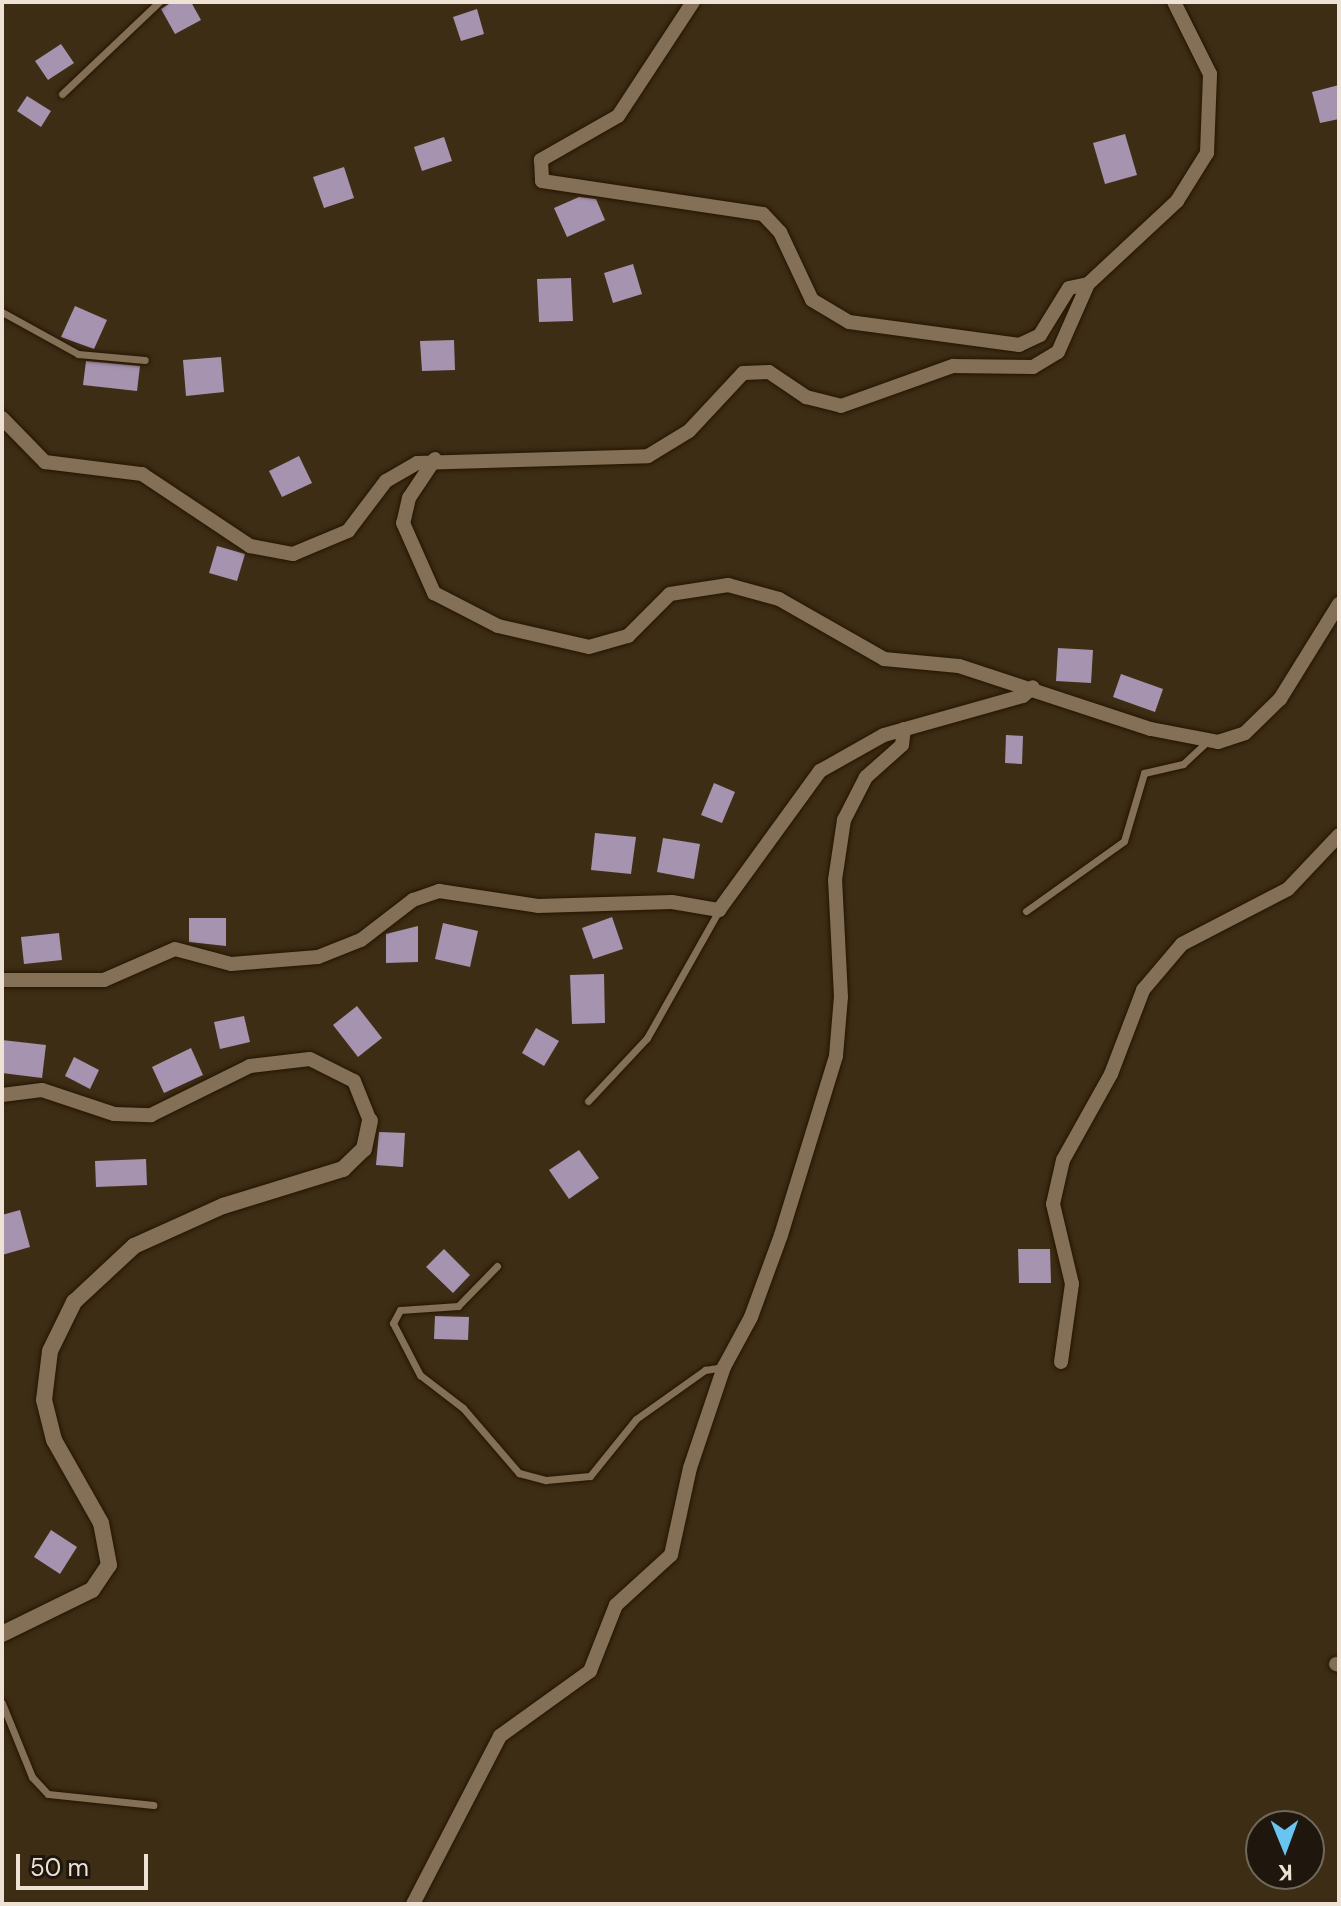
<!DOCTYPE html>
<html>
<head>
<meta charset="utf-8">
<style>
	body { margin:0 }
	#map { position:relative; width:1341px; height:1906px; overflow:hidden; background:#3e2d15; font-family:"DM Sans",sans-serif }
	div>[style] { position:absolute }
	.building>* { inset:0; background:#a693af }
	.roads { filter:drop-shadow(0 0 2px #241500) drop-shadow(0 0 2px #241500) }
	.service>* { height:7px; margin:-3.5px; padding:0 3.5px; transform-origin:3.5px; border-radius:3.5px; background:#837056 }
	.minor>* { height:14px; margin:-7px; padding:0 7px; transform-origin:7px; border-radius:7px; background:#837056 }
	.tertiary>* { height:16px; margin:-8px; padding:0 8px; transform-origin:8px; border-radius:8px; background:#837056 }
	span { translate:-50% -50%; white-space:nowrap; text-align:center; line-height:1.15; -webkit-text-stroke:8px #1f170d; paint-order:stroke }
	.frame { position:absolute; inset:0; border:4px solid #ede2d4; pointer-events:none }
	.north { position:absolute; left:1245px; top:1810px; width:80px; height:80px; box-sizing:border-box; background:#1f170d; border:2px solid #71685d; border-radius:50%; rotate:179deg; font-size:22px; font-weight:700; line-height:32px; text-align:center; color:#ede2d4 }
	.north::after { content:''; display:block; margin:auto; width:28px; height:36px; background:#68c4f0; clip-path:polygon(50% 0,100% 100%,50% 72%,0 100%) }
	.scale { position:absolute; left:16px; top:1854px; width:132px; height:36px; box-sizing:border-box; border:4px solid #ede2d4; border-top:0; padding-left:10px; font-size:24px; line-height:28px; white-space:nowrap; color:#ede2d4; -webkit-text-stroke:6px #1f170d; paint-order:stroke }
</style>
</head>
<body>
<div id="map">
	<div class="building">
		<i style="clip-path:polygon(172px 2px,191px 2px,201px 20px,175px 34px,161px 9px)"></i>
		<i style="clip-path:polygon(477px 9px,484px 34px,461px 41px,453px 17px)"></i>
		<i style="clip-path:polygon(61px 44px,74px 63px,48px 80px,35px 61px)"></i>
		<i style="clip-path:polygon(1339px 85px,1339px 119px,1320px 123px,1312px 92px)"></i>
		<i style="clip-path:polygon(27px 96px,51px 111px,41px 127px,17px 111px)"></i>
		<i style="clip-path:polygon(1125px 134px,1137px 175px,1105px 184px,1093px 143px)"></i>
		<i style="clip-path:polygon(444px 137px,452px 161px,422px 171px,414px 147px)"></i>
		<i style="clip-path:polygon(344px 167px,354px 198px,324px 208px,313px 177px)"></i>
		<i style="clip-path:polygon(579px 197px,596px 199px,605px 220px,567px 237px,554px 208px)"></i>
		<i style="clip-path:polygon(633px 264px,642px 294px,613px 303px,604px 273px)"></i>
		<i style="clip-path:polygon(571px 278px,573px 321px,539px 322px,537px 279px)"></i>
		<i style="clip-path:polygon(75px 306px,107px 320px,94px 349px,61px 337px)"></i>
		<i style="clip-path:polygon(454px 340px,455px 370px,422px 371px,420px 341px)"></i>
		<i style="clip-path:polygon(221px 357px,224px 392px,186px 396px,183px 360px)"></i>
		<i style="clip-path:polygon(86px 361px,140px 366px,137px 391px,83px 385px)"></i>
		<i style="clip-path:polygon(299px 456px,312px 483px,282px 497px,269px 471px)"></i>
		<i style="clip-path:polygon(217px 546px,245px 554px,237px 581px,209px 573px)"></i>
		<i style="clip-path:polygon(1058px 648px,1093px 650px,1091px 683px,1056px 681px)"></i>
		<i style="clip-path:polygon(1121px 674px,1163px 689px,1155px 712px,1113px 697px)"></i>
		<i style="clip-path:polygon(1006px 735px,1023px 736px,1022px 764px,1005px 763px)"></i>
		<i style="clip-path:polygon(714px 783px,735px 792px,722px 823px,701px 815px)"></i>
		<i style="clip-path:polygon(595px 833px,636px 837px,631px 874px,591px 870px)"></i>
		<i style="clip-path:polygon(663px 838px,700px 844px,694px 879px,657px 872px)"></i>
		<i style="clip-path:polygon(612px 917px,623px 949px,593px 959px,582px 928px)"></i>
		<i style="clip-path:polygon(189px 918px,226px 918px,226px 946px,189px 942px)"></i>
		<i style="clip-path:polygon(443px 923px,478px 931px,470px 967px,435px 959px)"></i>
		<i style="clip-path:polygon(418px 926px,418px 962px,386px 963px,386px 934px)"></i>
		<i style="clip-path:polygon(59px 933px,62px 960px,24px 964px,21px 937px)"></i>
		<i style="clip-path:polygon(604px 974px,605px 1023px,572px 1024px,570px 975px)"></i>
		<i style="clip-path:polygon(357px 1006px,382px 1038px,358px 1057px,333px 1025px)"></i>
		<i style="clip-path:polygon(244px 1016px,250px 1042px,220px 1049px,214px 1022px)"></i>
		<i style="clip-path:polygon(536px 1028px,559px 1041px,544px 1066px,522px 1053px)"></i>
		<i style="clip-path:polygon(2px 1040px,46px 1045px,42px 1078px,2px 1073px)"></i>
		<i style="clip-path:polygon(191px 1048px,203px 1075px,164px 1093px,152px 1067px)"></i>
		<i style="clip-path:polygon(74px 1057px,99px 1070px,90px 1089px,65px 1076px)"></i>
		<i style="clip-path:polygon(379px 1132px,405px 1133px,403px 1167px,376px 1165px)"></i>
		<i style="clip-path:polygon(579px 1150px,599px 1178px,569px 1199px,549px 1170px)"></i>
		<i style="clip-path:polygon(146px 1159px,147px 1185px,96px 1187px,95px 1161px)"></i>
		<i style="clip-path:polygon(20px 1210px,30px 1247px,2px 1255px,2px 1215px)"></i>
		<i style="clip-path:polygon(444px 1249px,470px 1275px,453px 1293px,426px 1267px)"></i>
		<i style="clip-path:polygon(1018px 1249px,1050px 1249px,1051px 1283px,1019px 1283px)"></i>
		<i style="clip-path:polygon(435px 1316px,469px 1317px,468px 1340px,434px 1339px)"></i>
		<i style="clip-path:polygon(51px 1530px,77px 1547px,60px 1574px,34px 1557px)"></i>
	</div>
	<div class="roads">
		<div class="service">
			<i style="left:62px;top:94px;width:134px;rotate:-43.5deg"></i>
			<i style="left:2px;top:312px;width:87px;rotate:28.9deg"></i>
			<i style="left:78px;top:354px;width:67px;rotate:5.1deg"></i>
			<i style="left:1026px;top:911px;width:120px;rotate:-35.5deg"></i>
			<i style="left:1124px;top:841px;width:71px;rotate:-73.6deg"></i>
			<i style="left:1144px;top:773px;width:40px;rotate:-13deg"></i>
			<i style="left:1183px;top:764px;width:33px;rotate:-43deg"></i>
			<i style="left:588px;top:1101px;width:86px;rotate:-46.9deg"></i>
			<i style="left:647px;top:1038px;width:147px;rotate:-60.6deg"></i>
			<i style="left:497px;top:1266px;width:56px;rotate:134.3deg"></i>
			<i style="left:458px;top:1306px;width:58px;rotate:176.1deg"></i>
			<i style="left:400px;top:1310px;width:15px;rotate:118deg"></i>
			<i style="left:393px;top:1323px;width:59px;rotate:62.6deg"></i>
			<i style="left:420px;top:1375px;width:54px;rotate:37.5deg"></i>
			<i style="left:463px;top:1408px;width:86px;rotate:49.3deg"></i>
			<i style="left:519px;top:1473px;width:28px;rotate:15deg"></i>
			<i style="left:546px;top:1480px;width:44px;rotate:-5.2deg"></i>
			<i style="left:590px;top:1476px;width:73px;rotate:-51.1deg"></i>
			<i style="left:636px;top:1419px;width:85px;rotate:-35.4deg"></i>
			<i style="left:705px;top:1370px;width:19px;rotate:-9deg"></i>
			<i style="left:2px;top:1703px;width:80px;rotate:67.9deg"></i>
			<i style="left:32px;top:1777px;width:23px;rotate:47deg"></i>
			<i style="left:48px;top:1794px;width:106px;rotate:6deg"></i>
		</div>
		<div class="minor">
			<i style="left:693px;top:2px;width:136px;rotate:123.3deg"></i>
			<i style="left:618px;top:116px;width:89px;rotate:150.3deg"></i>
			<i style="left:541px;top:160px;width:21px;rotate:87deg"></i>
			<i style="left:542px;top:181px;width:223px;rotate:8.5deg"></i>
			<i style="left:763px;top:214px;width:25px;rotate:47deg"></i>
			<i style="left:780px;top:232px;width:75px;rotate:64.8deg"></i>
			<i style="left:812px;top:300px;width:43px;rotate:30.7deg"></i>
			<i style="left:849px;top:322px;width:172px;rotate:7.7deg"></i>
			<i style="left:1019px;top:345px;width:23px;rotate:-25deg"></i>
			<i style="left:1040px;top:335px;width:55px;rotate:-58.3deg"></i>
			<i style="left:1069px;top:288px;width:19px;rotate:-12deg"></i>
			<i style="left:2px;top:418px;width:62px;rotate:45.7deg"></i>
			<i style="left:45px;top:462px;width:98px;rotate:7.1deg"></i>
			<i style="left:142px;top:474px;width:130px;rotate:33.7deg"></i>
			<i style="left:250px;top:546px;width:44px;rotate:10.5deg"></i>
			<i style="left:293px;top:554px;width:60px;rotate:-22.7deg"></i>
			<i style="left:348px;top:531px;width:63px;rotate:-52.8deg"></i>
			<i style="left:386px;top:481px;width:36px;rotate:-30deg"></i>
			<i style="left:417px;top:463px;width:231px;rotate:-1.7deg"></i>
			<i style="left:648px;top:456px;width:48px;rotate:-31.4deg"></i>
			<i style="left:689px;top:431px;width:79px;rotate:-47deg"></i>
			<i style="left:743px;top:373px;width:26px;rotate:-2deg"></i>
			<i style="left:769px;top:372px;width:45px;rotate:34deg"></i>
			<i style="left:806px;top:397px;width:36px;rotate:14deg"></i>
			<i style="left:841px;top:406px;width:119px;rotate:-19.7deg"></i>
			<i style="left:953px;top:366px;width:80px;rotate:0.7deg"></i>
			<i style="left:1033px;top:367px;width:29px;rotate:-31deg"></i>
			<i style="left:1058px;top:352px;width:74px;rotate:-66.2deg"></i>
			<i style="left:1088px;top:284px;width:122px;rotate:-43deg"></i>
			<i style="left:1177px;top:201px;width:57px;rotate:-58deg"></i>
			<i style="left:1207px;top:153px;width:79px;rotate:-87.8deg"></i>
			<i style="left:1210px;top:74px;width:80px;rotate:-116.6deg"></i>
			<i style="left:435px;top:459px;width:47px;rotate:123.7deg"></i>
			<i style="left:409px;top:498px;width:26px;rotate:103deg"></i>
			<i style="left:403px;top:523px;width:77px;rotate:66.1deg"></i>
			<i style="left:434px;top:593px;width:72px;rotate:27.3deg"></i>
			<i style="left:498px;top:626px;width:93px;rotate:13deg"></i>
			<i style="left:589px;top:647px;width:41px;rotate:-15.8deg"></i>
			<i style="left:628px;top:636px;width:59px;rotate:-45deg"></i>
			<i style="left:670px;top:594px;width:59px;rotate:-8.8deg"></i>
			<i style="left:728px;top:585px;width:53px;rotate:15.4deg"></i>
			<i style="left:779px;top:599px;width:121px;rotate:29.7deg"></i>
			<i style="left:884px;top:659px;width:75px;rotate:5.3deg"></i>
			<i style="left:959px;top:666px;width:202px;rotate:18.2deg"></i>
			<i style="left:1151px;top:729px;width:68px;rotate:11deg"></i>
			<i style="left:1218px;top:742px;width:28px;rotate:-18deg"></i>
			<i style="left:1245px;top:733px;width:49px;rotate:-44.2deg"></i>
			<i style="left:1280px;top:699px;width:112px;rotate:-58.2deg"></i>
			<i style="left:2px;top:980px;width:102px"></i>
			<i style="left:104px;top:980px;width:77px;rotate:-23.6deg"></i>
			<i style="left:175px;top:949px;width:58px;rotate:15deg"></i>
			<i style="left:231px;top:964px;width:87px;rotate:-4.6deg"></i>
			<i style="left:318px;top:957px;width:46px;rotate:-21.6deg"></i>
			<i style="left:361px;top:940px;width:66px;rotate:-37.6deg"></i>
			<i style="left:413px;top:900px;width:28px;rotate:-19deg"></i>
			<i style="left:439px;top:891px;width:100px;rotate:8.6deg"></i>
			<i style="left:538px;top:906px;width:134px;rotate:-1.7deg"></i>
			<i style="left:672px;top:902px;width:48px;rotate:9.7deg"></i>
			<i style="left:719px;top:910px;width:172px;rotate:-54deg"></i>
			<i style="left:820px;top:771px;width:73px;rotate:-29.4deg"></i>
			<i style="left:884px;top:735px;width:144px;rotate:-15.7deg"></i>
			<i style="left:1023px;top:696px;width:13px;rotate:-42deg"></i>
			<i style="left:2px;top:1095px;width:40px;rotate:-7.1deg"></i>
			<i style="left:42px;top:1090px;width:76px;rotate:18.4deg"></i>
			<i style="left:114px;top:1114px;width:37px;rotate:2deg"></i>
			<i style="left:151px;top:1115px;width:110px;rotate:-26.3deg"></i>
			<i style="left:250px;top:1066px;width:60px;rotate:-6.7deg"></i>
			<i style="left:310px;top:1059px;width:49px;rotate:26.6deg"></i>
			<i style="left:354px;top:1081px;width:43px;rotate:68.2deg"></i>
			<i style="left:1061px;top:1362px;width:79px;rotate:-82deg"></i>
			<i style="left:1072px;top:1284px;width:82px;rotate:-103.4deg"></i>
			<i style="left:1053px;top:1204px;width:45px;rotate:-77.2deg"></i>
			<i style="left:1063px;top:1160px;width:98px;rotate:-60.8deg"></i>
			<i style="left:1111px;top:1074px;width:90px;rotate:-69.1deg"></i>
			<i style="left:1143px;top:990px;width:60px;rotate:-49.7deg"></i>
			<i style="left:1182px;top:944px;width:119px;rotate:-27.4deg"></i>
			<i style="left:1288px;top:889px;width:74px;rotate:-46.6deg"></i>
			<i style="left:1336px;top:1664px;width:3px;rotate:18deg"></i>
			<i style="left:413px;top:1904px;width:189px;rotate:-62.6deg"></i>
			<i style="left:500px;top:1736px;width:111px;rotate:-35.8deg"></i>
			<i style="left:590px;top:1671px;width:71px;rotate:-68.5deg"></i>
			<i style="left:616px;top:1605px;width:74px;rotate:-42.3deg"></i>
			<i style="left:671px;top:1555px;width:89px;rotate:-77.7deg"></i>
			<i style="left:690px;top:1468px;width:107px;rotate:-71.4deg"></i>
			<i style="left:724px;top:1367px;width:57px;rotate:-61.6deg"></i>
			<i style="left:751px;top:1317px;width:87px;rotate:-69.9deg"></i>
			<i style="left:781px;top:1235px;width:187px;rotate:-72.9deg"></i>
			<i style="left:836px;top:1056px;width:59px;rotate:-85.2deg"></i>
			<i style="left:841px;top:997px;width:117px;rotate:-92.9deg"></i>
			<i style="left:835px;top:880px;width:61px;rotate:-81.5deg"></i>
			<i style="left:844px;top:820px;width:48px;rotate:-62.9deg"></i>
			<i style="left:866px;top:777px;width:48px;rotate:-41.6deg"></i>
			<i style="left:902px;top:745px;width:16px;rotate:-83deg"></i>
		</div>
		<div class="tertiary">
			<i style="left:2px;top:1634px;width:100px;rotate:-26.1deg"></i>
			<i style="left:92px;top:1590px;width:30px;rotate:-56deg"></i>
			<i style="left:109px;top:1565px;width:43px;rotate:-100.8deg"></i>
			<i style="left:101px;top:1523px;width:95px;rotate:-119.5deg"></i>
			<i style="left:54px;top:1440px;width:41px;rotate:-104deg"></i>
			<i style="left:44px;top:1400px;width:49px;rotate:-83deg"></i>
			<i style="left:50px;top:1351px;width:55px;rotate:-63.9deg"></i>
			<i style="left:74px;top:1302px;width:82px;rotate:-43deg"></i>
			<i style="left:134px;top:1246px;width:98px;rotate:-24.2deg"></i>
			<i style="left:223px;top:1206px;width:126px;rotate:-17.1deg"></i>
			<i style="left:343px;top:1169px;width:29px;rotate:-44deg"></i>
			<i style="left:364px;top:1149px;width:29px;rotate:-78deg"></i>
		</div>
	</div>
	<div class="frame"></div>
	<div class="north">K</div>
	<div class="scale">50 m</div>
</div>
</body>
</html>
